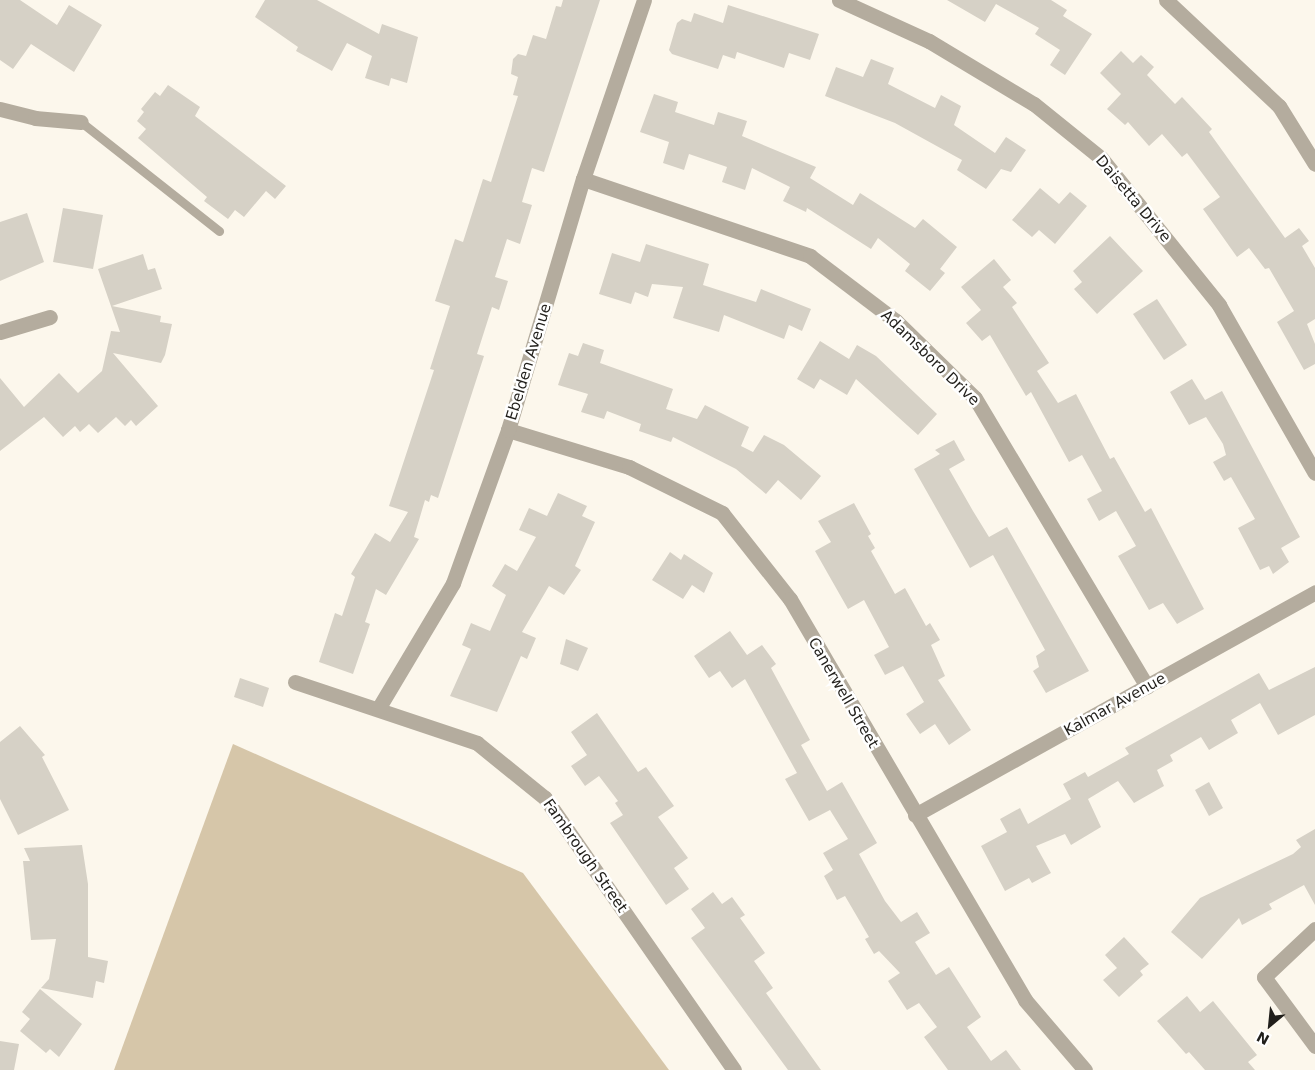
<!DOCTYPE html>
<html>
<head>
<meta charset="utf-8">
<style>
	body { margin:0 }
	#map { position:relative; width:1315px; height:1070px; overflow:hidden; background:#fcf7ec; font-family:"DejaVu Sans",sans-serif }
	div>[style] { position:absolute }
	.green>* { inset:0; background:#d6c6a9 }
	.building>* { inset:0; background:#d6d1c6 }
	.service>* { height:9px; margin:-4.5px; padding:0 4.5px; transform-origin:4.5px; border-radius:4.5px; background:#b4ac9e }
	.minor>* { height:15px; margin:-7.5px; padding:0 7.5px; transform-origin:7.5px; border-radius:7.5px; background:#b4ac9e }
	.tertiary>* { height:15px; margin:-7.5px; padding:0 7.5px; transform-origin:7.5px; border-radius:7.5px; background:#b4ac9e }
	span { translate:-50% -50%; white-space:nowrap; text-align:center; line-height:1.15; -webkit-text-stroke:5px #fff; paint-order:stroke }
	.street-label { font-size:15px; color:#211f1b }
	.north { position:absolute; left:1245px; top:1000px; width:50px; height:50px; -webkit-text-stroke:4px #fff; paint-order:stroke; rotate:208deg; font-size:14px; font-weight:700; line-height:20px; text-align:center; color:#211f1b }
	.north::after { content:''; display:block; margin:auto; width:18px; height:22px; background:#211f1b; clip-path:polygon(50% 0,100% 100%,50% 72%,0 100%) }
</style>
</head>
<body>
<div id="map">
	<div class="green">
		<i style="clip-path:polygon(233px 744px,523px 873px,669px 1070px,114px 1070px)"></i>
	</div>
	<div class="building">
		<i style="clip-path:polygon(0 0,20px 0,57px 25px,69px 5px,102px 25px,74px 72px,31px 44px,13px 69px,0 60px)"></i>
		<i style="clip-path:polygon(265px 0,317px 0,379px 34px,382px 24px,418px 37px,407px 83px,391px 78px,389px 86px,365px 78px,372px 56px,347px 43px,332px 71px,296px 51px,298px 47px,255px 17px)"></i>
		<i style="clip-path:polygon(563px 0,600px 0,544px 172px,532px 168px,522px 202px,532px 205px,520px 244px,507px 239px,495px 277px,508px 281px,499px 310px,492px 307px,477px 354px,484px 356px,438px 498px,431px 495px,429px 502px,425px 500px,414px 537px,419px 539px,386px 595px,376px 589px,365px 622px,370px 624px,353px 674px,319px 662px,335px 613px,342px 616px,355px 577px,351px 574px,375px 533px,390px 542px,408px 512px,389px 506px,434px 370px,430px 369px,450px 306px,435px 301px,455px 239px,463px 242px,483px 179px,491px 182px,518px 96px,513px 95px,518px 77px,511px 74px,513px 59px,518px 54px,526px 56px,533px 35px,546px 39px,556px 6px,561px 7px)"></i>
		<i style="clip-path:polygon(947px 0,1051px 0,1067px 10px,1063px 16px,1092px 34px,1065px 75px,1050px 65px,1060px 50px,1035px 34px,1039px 28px,996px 4px,985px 22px)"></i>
		<i style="clip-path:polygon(728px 5px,819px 34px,810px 60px,789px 53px,784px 68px,737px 52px,735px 59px,723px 55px,718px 69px,672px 54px,669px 50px,677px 23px,682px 19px,691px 22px,694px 13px,723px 23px)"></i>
		<i style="clip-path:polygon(1121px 51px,1133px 63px,1141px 55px,1154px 67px,1147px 75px,1175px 104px,1182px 97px,1212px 129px,1209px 132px,1285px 238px,1299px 228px,1309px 241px,1302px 246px,1315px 268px,1315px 319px,1307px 324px,1315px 344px,1315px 364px,1304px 370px,1277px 322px,1294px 311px,1269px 268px,1265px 269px,1249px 248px,1237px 257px,1203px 209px,1220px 197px,1187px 153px,1182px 157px,1162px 134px,1149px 146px,1128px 122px,1125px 125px,1107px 109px,1121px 94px,1100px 73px)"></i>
		<i style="clip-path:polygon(871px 59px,894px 68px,888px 84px,935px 108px,941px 95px,961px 106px,954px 125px,995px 153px,1006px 137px,1026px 150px,1011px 172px,1001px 169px,986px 189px,957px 170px,962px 160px,895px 123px,825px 96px,836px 67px,863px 77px)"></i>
		<i style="clip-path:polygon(168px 85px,200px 107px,195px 116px,286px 186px,275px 199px,266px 191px,244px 217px,235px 210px,228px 219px,204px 201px,207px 197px,138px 138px,146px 129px,137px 121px,144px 112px,141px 109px,155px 92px,160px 96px)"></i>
		<i style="clip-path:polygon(654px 94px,678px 102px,675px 112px,714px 125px,718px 112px,747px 121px,742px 136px,816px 167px,810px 178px,853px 205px,860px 193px,915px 228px,923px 219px,957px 247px,940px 269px,945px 273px,930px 291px,905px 271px,910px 264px,878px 238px,871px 249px,807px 208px,806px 212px,783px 201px,790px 187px,752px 168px,745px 190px,722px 182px,727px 167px,689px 154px,684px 170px,663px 163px,669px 142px,640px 132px)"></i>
		<i style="clip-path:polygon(1040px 188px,1059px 204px,1070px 192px,1087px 206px,1055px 244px,1039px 230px,1032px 237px,1012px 220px)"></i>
		<i style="clip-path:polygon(63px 208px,103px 215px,93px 269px,53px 262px)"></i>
		<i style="clip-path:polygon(27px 213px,44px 262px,0 281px,0 222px)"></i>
		<i style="clip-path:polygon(1110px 236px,1143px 271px,1097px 314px,1074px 289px,1082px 282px,1073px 271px)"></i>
		<i style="clip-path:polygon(646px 244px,709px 264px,703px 285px,756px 302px,761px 289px,811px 309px,802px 331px,789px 325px,784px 339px,724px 315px,719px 332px,673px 318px,683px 287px,652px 284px,648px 297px,635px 292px,631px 304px,599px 294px,612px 253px,640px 262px)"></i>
		<i style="clip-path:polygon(143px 254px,148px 270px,155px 268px,162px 289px,112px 306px,161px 316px,160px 322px,172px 324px,165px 355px,161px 363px,113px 353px,158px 406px,136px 426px,131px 420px,125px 426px,116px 417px,98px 433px,89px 424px,80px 432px,75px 426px,63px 437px,44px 417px,0 451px,0 378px,24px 407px,59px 373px,78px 393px,102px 371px,111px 331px,120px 332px,98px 269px)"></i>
		<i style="clip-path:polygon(994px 259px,1011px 280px,1003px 287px,1017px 303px,1012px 307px,1049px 363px,1037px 371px,1058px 403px,1076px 394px,1110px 459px,1114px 457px,1145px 512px,1151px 508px,1204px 609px,1177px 624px,1163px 603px,1149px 610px,1118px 556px,1136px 546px,1116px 511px,1099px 521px,1087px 499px,1102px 491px,1082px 455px,1069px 462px,1031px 392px,1026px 396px,990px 335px,982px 341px,966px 323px,981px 310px,961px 287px)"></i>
		<i style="clip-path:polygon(1157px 299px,1187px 345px,1164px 360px,1133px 314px)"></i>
		<i style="clip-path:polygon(820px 341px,849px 359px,857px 345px,876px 356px,937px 414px,918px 435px,856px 379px,847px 395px,820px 379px,814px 389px,797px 379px)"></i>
		<i style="clip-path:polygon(583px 343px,604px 350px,600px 363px,673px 389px,666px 409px,697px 419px,705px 405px,749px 427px,741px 446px,753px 452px,764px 435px,784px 445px,821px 476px,801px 500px,778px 480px,766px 494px,736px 469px,673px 437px,671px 442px,639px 431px,641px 424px,607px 411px,604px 419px,581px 412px,588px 394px,558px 385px,569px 353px,578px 356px)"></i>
		<i style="clip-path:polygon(1192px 379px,1205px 400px,1222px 391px,1300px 537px,1281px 548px,1289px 562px,1273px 574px,1269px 566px,1260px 570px,1238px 528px,1255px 519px,1231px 477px,1224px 481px,1213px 462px,1226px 455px,1223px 444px,1206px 417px,1189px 425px,1170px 392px)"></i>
		<i style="clip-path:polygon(954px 440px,965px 460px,949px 469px,973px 511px,989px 537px,1007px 527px,1089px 671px,1046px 693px,1033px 671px,1039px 667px,1036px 656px,1045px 650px,993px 555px,970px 568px,914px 469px,940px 454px,935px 450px)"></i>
		<i style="clip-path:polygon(558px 493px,587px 506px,582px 516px,595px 522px,575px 566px,581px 570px,564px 595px,549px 586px,522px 632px,536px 638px,527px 659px,521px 656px,497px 712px,450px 696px,471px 649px,462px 645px,471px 623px,490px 631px,506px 595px,492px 586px,505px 564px,517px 571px,536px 537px,519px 530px,529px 508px,547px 516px)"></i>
		<i style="clip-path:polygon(854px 503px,871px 534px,868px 536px,875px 548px,871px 551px,895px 594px,905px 588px,926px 626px,930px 623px,940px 640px,931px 645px,945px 676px,938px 680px,971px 730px,949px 745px,935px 724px,920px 734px,906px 714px,924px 702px,903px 666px,885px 675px,874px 655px,889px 647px,864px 600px,848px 609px,815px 551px,831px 542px,818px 521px)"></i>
		<i style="clip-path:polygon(670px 552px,681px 560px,684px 554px,713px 573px,704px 593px,692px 585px,683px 599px,652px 580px)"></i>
		<i style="clip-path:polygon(730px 631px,747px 655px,762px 645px,776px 664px,771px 668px,810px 740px,801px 745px,827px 791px,842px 782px,877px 843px,859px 854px,885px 901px,901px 922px,917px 912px,930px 933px,915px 942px,936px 975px,949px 967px,981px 1017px,967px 1027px,991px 1061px,1006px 1050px,1021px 1070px,948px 1070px,924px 1037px,937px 1027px,919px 1003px,907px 1010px,888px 981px,900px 973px,879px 951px,874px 954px,865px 939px,869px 937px,845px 896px,837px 900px,824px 876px,833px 870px,823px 853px,848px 839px,830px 810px,809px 821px,785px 779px,797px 773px,745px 679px,732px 688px,720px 671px,709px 678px,694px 656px)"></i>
		<i style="clip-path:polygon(566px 639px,588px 648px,578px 671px,560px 664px)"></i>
		<i style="clip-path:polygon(1315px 667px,1315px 715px,1278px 735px,1260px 703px,1231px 720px,1238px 733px,1209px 750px,1201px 737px,1170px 755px,1173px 761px,1157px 770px,1164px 786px,1134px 803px,1118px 781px,1088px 799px,1101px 827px,1071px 845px,1065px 834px,1036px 846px,1051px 873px,1032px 883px,1029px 878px,1005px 891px,981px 846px,1007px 832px,1000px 819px,1020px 808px,1028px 824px,1071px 799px,1063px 784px,1085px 772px,1088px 777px,1129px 754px,1125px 748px,1259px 673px,1269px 690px)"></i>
		<i style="clip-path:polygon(240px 678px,269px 688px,263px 707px,234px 697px)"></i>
		<i style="clip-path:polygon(597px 713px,638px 772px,646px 767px,674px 806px,658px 817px,688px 858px,674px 868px,689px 889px,666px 905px,610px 823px,623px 815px,615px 803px,618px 801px,599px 776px,585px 786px,571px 766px,587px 755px,571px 732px)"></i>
		<i style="clip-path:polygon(20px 726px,45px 755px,42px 757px,69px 810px,18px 835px,0 799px,0 742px)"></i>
		<i style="clip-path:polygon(1209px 782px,1223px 808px,1209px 816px,1195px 790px)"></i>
		<i style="clip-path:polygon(1315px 829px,1315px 905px,1304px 885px,1269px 904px,1272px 909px,1242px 925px,1239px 918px,1202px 959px,1171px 932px,1200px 898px,1293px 854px,1301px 847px,1296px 840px)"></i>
		<i style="clip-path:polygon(82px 845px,88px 884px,88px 957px,108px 961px,104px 983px,96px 981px,93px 998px,41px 988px,49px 979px,56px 939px,31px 940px,23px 861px,30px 861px,24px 848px)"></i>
		<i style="clip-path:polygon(713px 892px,722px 904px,732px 897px,745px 915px,740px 918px,765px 953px,754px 961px,773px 988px,766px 993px,821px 1070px,788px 1070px,691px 938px,705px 928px,691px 909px)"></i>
		<i style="clip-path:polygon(1124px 937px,1149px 964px,1140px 971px,1143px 975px,1119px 997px,1103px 980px,1117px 968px,1105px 955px)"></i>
		<i style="clip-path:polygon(40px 989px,82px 1024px,59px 1057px,50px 1049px,46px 1053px,20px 1031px,30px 1019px,22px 1012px)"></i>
		<i style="clip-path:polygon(1187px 996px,1200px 1012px,1213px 1001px,1257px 1055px,1248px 1062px,1255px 1070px,1205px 1070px,1189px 1052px,1186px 1054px,1157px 1021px)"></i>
		<i style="clip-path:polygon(0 1041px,19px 1044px,14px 1070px,0 1070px)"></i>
	</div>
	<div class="service">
		<i style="left:81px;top:122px;width:176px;rotate:38.3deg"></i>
	</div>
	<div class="minor">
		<i style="left:839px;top:0;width:99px;rotate:24.5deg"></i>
		<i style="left:929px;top:41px;width:122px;rotate:31deg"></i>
		<i style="left:1034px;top:104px;width:86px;rotate:38.9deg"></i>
		<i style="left:1101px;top:158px;width:189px;rotate:51.2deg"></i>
		<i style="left:1219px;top:305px;width:193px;rotate:60.3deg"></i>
		<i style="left:0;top:109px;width:36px;rotate:14deg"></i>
		<i style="left:35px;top:118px;width:46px;rotate:5deg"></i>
		<i style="left:583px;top:179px;width:240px;rotate:18.7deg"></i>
		<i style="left:810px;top:256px;width:108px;rotate:37.1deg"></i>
		<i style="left:896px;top:321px;width:110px;rotate:44.3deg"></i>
		<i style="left:975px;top:398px;width:336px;rotate:59.2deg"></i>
		<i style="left:0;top:332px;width:52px;rotate:-16.7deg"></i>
		<i style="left:508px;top:430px;width:127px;rotate:17deg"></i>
		<i style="left:629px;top:467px;width:104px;rotate:26.3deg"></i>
		<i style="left:722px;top:513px;width:110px;rotate:51.7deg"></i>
		<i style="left:790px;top:599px;width:465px;rotate:59.6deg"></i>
		<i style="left:1025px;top:1000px;width:92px;rotate:49.4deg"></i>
		<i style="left:295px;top:682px;width:192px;rotate:18.5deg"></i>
		<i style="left:477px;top:743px;width:87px;rotate:39deg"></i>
		<i style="left:545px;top:798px;width:331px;rotate:55.2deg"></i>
		<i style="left:378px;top:709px;width:147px;rotate:-59.2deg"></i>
		<i style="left:453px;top:583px;width:163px;rotate:-70.2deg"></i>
		<i style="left:508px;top:430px;width:262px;rotate:-73.4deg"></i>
		<i style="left:583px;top:179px;width:189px;rotate:-71.2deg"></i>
		<i style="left:915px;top:815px;width:458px;rotate:-29.1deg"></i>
		<i style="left:1315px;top:929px;width:70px;rotate:136.7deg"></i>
		<i style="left:1264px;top:977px;width:86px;rotate:53.5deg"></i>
	</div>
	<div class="tertiary">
		<i style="left:1166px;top:0;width:155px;rotate:43.2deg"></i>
		<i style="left:1279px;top:106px;width:68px;rotate:58.2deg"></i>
	</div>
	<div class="street-label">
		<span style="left:1133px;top:199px;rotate:50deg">Daisetta Drive</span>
		<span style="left:930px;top:358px;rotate:44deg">Adamsboro Drive</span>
		<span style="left:529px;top:362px;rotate:-73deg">Ebelden Avenue</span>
		<span style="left:843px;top:693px;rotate:60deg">Canerwell Street</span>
		<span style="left:1115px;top:705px;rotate:-29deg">Kalmar Avenue</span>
		<span style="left:585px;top:856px;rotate:55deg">Fambrough Street</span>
	</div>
	<div class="north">N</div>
</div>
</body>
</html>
